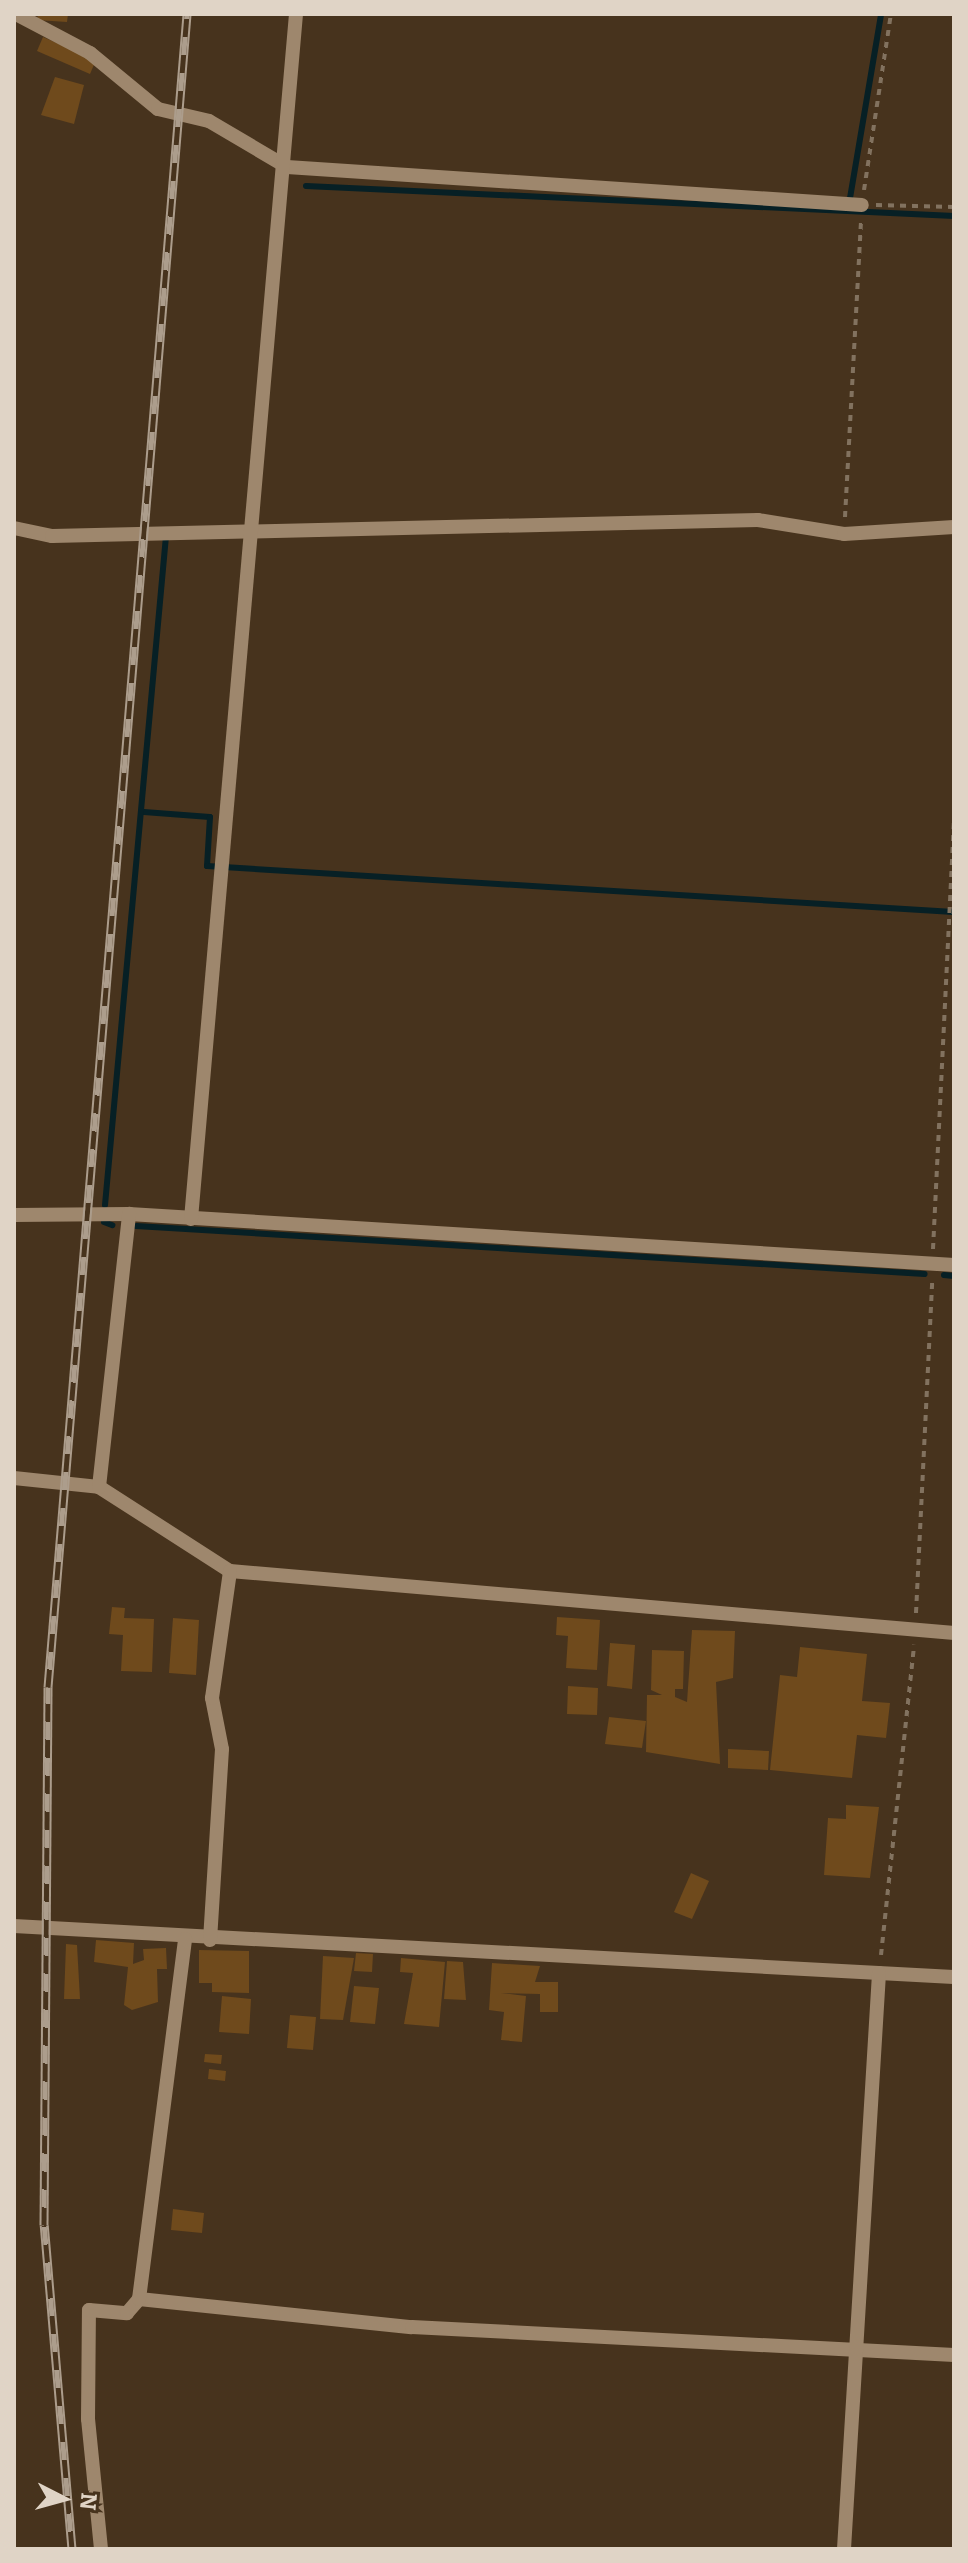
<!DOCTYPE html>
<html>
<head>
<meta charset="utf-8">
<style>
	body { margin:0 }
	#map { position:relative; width:968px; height:2563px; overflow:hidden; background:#47331d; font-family:Bitter,serif }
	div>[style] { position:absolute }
	.stream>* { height:6px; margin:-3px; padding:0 3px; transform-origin:3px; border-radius:3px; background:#072025 }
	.building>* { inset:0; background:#6f4a1c }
	.path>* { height:4px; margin-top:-2px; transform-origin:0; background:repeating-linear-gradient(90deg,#82725f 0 6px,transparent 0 12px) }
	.minor>* { height:14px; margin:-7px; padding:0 7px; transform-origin:7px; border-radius:7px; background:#9e876d }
	.rail>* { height:9px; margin-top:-4.5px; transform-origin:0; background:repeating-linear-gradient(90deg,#47331d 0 18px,#ac9d8c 0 36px); box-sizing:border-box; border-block:2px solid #ac9d8c }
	span { translate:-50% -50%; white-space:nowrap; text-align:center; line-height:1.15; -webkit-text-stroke:6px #47331d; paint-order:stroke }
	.frame { position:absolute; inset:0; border:16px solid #e0d4c6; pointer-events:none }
	.north { position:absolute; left:24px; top:2459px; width:80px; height:80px; -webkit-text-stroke:6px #47331d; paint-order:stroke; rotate:96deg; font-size:22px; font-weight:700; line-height:32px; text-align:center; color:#e0d4c6 }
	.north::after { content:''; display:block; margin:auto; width:28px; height:36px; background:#e0d4c6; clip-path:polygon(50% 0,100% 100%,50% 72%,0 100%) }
</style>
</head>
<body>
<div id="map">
	<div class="stream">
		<i style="left:306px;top:186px;width:649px;rotate:2.65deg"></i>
		<i style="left:849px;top:204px;width:193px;rotate:-80.4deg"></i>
		<i style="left:144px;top:812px;width:66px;rotate:4.3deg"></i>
		<i style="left:210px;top:817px;width:49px;rotate:93.5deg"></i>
		<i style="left:207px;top:866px;width:748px;rotate:3.52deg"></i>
		<i style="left:105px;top:1205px;width:672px;rotate:-84.79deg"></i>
		<i style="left:104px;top:1222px;width:9px;rotate:21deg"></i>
		<i style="left:136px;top:1226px;width:790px;rotate:3.48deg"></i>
		<i style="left:944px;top:1275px;width:10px;rotate:6deg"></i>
	</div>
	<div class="building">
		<i style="clip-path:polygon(38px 14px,68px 14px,67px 22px,37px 20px)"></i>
		<i style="clip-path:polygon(43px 37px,96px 60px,90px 74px,37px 51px)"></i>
		<i style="clip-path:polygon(55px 77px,84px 85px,74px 124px,41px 115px)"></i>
		<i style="clip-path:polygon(112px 1607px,125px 1608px,124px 1618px,154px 1619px,152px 1672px,121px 1671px,123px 1635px,109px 1634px)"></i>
		<i style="clip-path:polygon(557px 1617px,600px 1620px,597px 1670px,566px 1668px,568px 1636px,556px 1635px)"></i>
		<i style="clip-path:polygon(173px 1618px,199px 1620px,196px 1675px,169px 1673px)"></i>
		<i style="clip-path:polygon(692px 1630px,735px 1631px,733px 1678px,716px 1682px,720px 1764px,646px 1752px,647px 1695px,662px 1695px,651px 1690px,652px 1650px,684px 1651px,683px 1689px,675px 1689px,675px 1697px,687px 1702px)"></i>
		<i style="clip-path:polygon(610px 1643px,635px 1645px,632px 1689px,607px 1686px)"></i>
		<i style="clip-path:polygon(800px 1647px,867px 1654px,862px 1701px,890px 1703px,886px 1738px,857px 1735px,852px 1778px,770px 1770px,780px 1675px,797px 1677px)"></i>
		<i style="clip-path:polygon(568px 1686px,598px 1688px,597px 1715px,567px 1714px)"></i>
		<i style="clip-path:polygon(609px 1717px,646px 1721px,642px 1748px,605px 1744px)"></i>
		<i style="clip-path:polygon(728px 1749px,769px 1751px,768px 1770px,728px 1768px)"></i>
		<i style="clip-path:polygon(846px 1805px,879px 1807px,870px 1878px,824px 1875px,828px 1818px,846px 1819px)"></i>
		<i style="clip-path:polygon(691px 1873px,709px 1881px,692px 1919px,674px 1912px)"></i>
		<i style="clip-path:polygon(96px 1940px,134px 1943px,133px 1964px,144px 1960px,143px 1949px,166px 1948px,167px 1969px,157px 1969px,158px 2002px,132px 2010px,124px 2005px,128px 1967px,94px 1962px)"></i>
		<i style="clip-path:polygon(66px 1944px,77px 1945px,80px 1999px,64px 1999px)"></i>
		<i style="clip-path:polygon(199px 1950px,249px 1951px,249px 1993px,212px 1992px,212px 1983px,199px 1983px)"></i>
		<i style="clip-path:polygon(356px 1953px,373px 1954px,372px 1972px,354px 1971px)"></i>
		<i style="clip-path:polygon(323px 1956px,354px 1958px,343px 2020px,320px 2019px)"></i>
		<i style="clip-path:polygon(401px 1958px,445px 1962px,439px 2027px,404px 2024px,413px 1973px,400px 1972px)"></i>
		<i style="clip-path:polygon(447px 1961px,463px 1962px,466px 2000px,444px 1999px)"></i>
		<i style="clip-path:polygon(492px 1963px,540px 1966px,535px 1982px,558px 1982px,558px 2012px,540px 2012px,540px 1994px,501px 1993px,526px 1996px,522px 2042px,501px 2040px,504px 2012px,489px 2010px)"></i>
		<i style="clip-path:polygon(354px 1986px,379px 1988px,375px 2024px,350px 2022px)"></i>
		<i style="clip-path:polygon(222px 1996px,251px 1999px,249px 2034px,219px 2032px)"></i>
		<i style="clip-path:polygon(290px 2015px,316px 2017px,313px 2050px,287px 2048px)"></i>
		<i style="clip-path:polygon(205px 2054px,222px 2055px,221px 2064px,204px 2062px)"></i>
		<i style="clip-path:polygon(209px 2069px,226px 2071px,225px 2081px,208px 2079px)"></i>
		<i style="clip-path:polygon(173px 2209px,204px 2213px,202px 2233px,171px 2230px)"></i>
	</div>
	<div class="path">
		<i style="left:864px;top:190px;width:178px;rotate:-81.3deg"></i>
		<i style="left:876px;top:205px;width:78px;rotate:1.5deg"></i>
		<i style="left:845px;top:517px;width:295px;rotate:-86.9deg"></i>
		<i style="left:933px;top:1249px;width:430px;rotate:-87.2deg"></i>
		<i style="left:916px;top:1613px;width:331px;rotate:-87.2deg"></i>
		<i style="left:881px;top:1955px;width:312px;rotate:-83.9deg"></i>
	</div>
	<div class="minor">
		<i style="left:16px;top:14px;width:84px;rotate:27.8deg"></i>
		<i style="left:90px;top:53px;width:88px;rotate:39.5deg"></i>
		<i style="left:158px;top:109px;width:52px;rotate:13.2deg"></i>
		<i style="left:209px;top:121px;width:91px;rotate:30.5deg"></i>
		<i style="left:287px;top:167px;width:576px;rotate:3.78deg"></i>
		<i style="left:14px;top:528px;width:39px;rotate:12deg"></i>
		<i style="left:52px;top:536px;width:706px;rotate:-1.3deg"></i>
		<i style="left:758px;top:520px;width:87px;rotate:9.2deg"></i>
		<i style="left:844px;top:534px;width:110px;rotate:-3.6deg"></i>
		<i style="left:14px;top:1215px;width:115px;rotate:-0.5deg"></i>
		<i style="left:129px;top:1214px;width:827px;rotate:3.54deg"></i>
		<i style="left:191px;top:1219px;width:1210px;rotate:-85.02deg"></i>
		<i style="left:14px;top:1478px;width:85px;rotate:6deg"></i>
		<i style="left:99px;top:1487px;width:156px;rotate:32.7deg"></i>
		<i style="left:230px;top:1571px;width:727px;rotate:4.89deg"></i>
		<i style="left:99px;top:1487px;width:275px;rotate:-83.7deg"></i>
		<i style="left:14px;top:1926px;width:941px;rotate:3.11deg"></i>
		<i style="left:210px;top:1940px;width:191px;rotate:-86.4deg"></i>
		<i style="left:222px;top:1749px;width:52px;rotate:-101.1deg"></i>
		<i style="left:212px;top:1698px;width:128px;rotate:-81.9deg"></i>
		<i style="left:139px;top:2299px;width:274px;rotate:5.9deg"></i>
		<i style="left:412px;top:2327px;width:543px;rotate:2.96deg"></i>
		<i style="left:101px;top:2549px;width:131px;rotate:-95.7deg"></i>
		<i style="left:88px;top:2419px;width:109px;rotate:-89.5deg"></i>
		<i style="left:89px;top:2310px;width:38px;rotate:5deg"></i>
		<i style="left:127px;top:2313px;width:18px;rotate:-49deg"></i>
		<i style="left:139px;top:2299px;width:363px;rotate:-82.7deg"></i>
		<i style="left:844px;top:2549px;width:577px;rotate:-86.52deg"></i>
	</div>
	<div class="rail">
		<i style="left:72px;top:2549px;width:325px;rotate:-94.9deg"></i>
		<i style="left:44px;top:2225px;width:538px;rotate:-89.57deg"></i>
		<i style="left:48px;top:1687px;width:1679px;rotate:-85.25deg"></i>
	</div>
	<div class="frame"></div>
	<div class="north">N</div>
</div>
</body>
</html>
